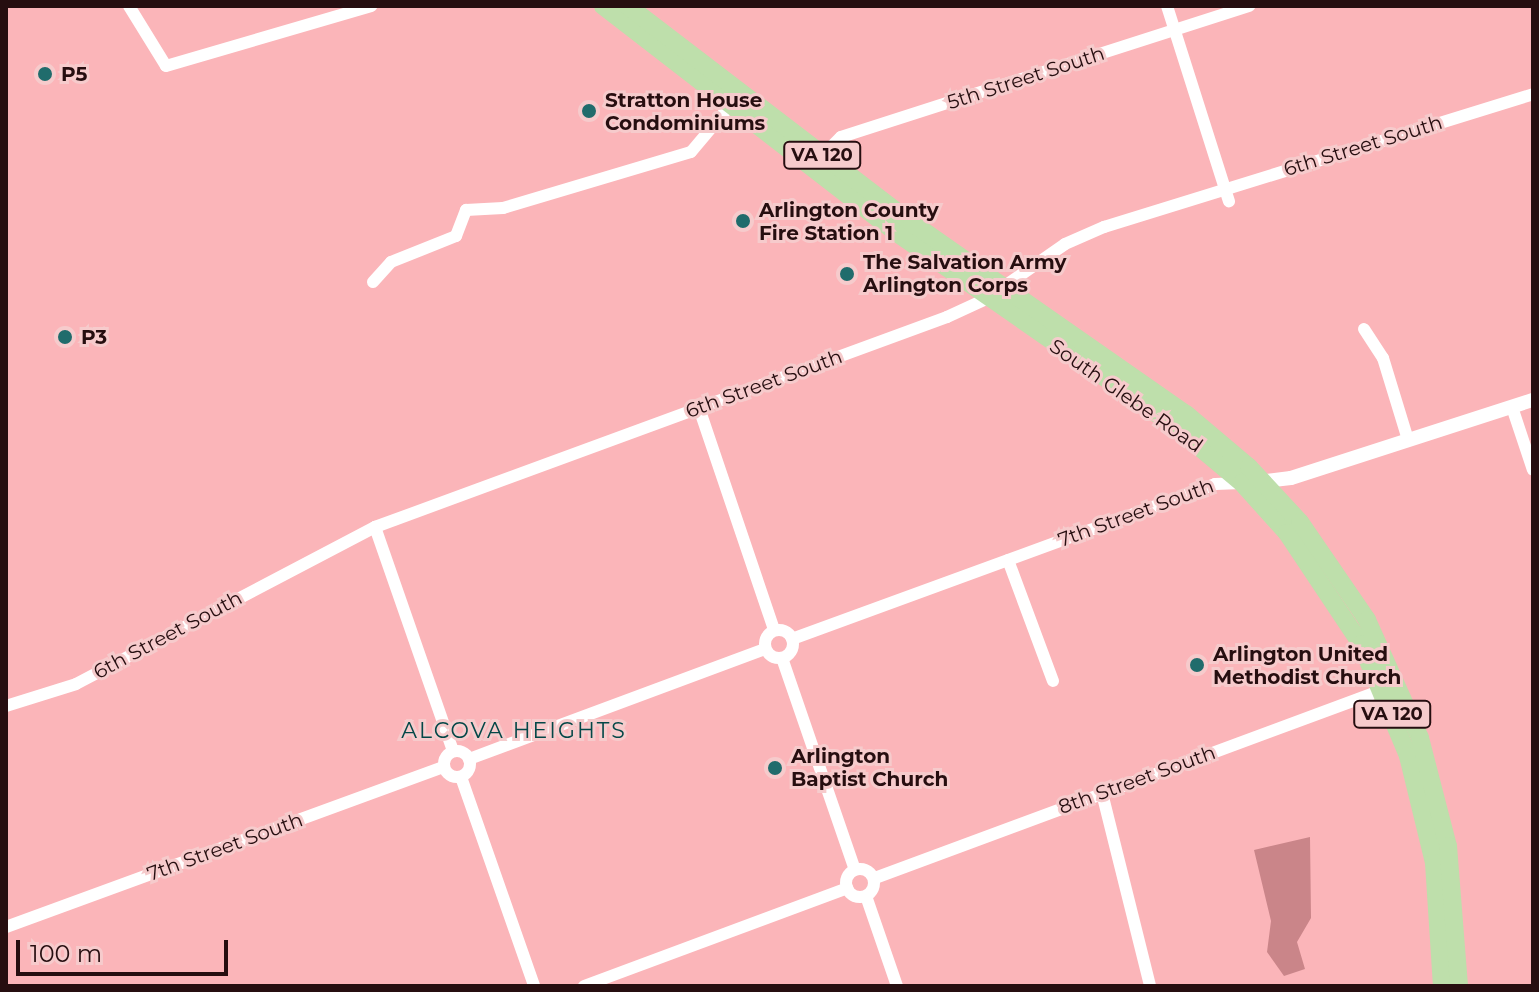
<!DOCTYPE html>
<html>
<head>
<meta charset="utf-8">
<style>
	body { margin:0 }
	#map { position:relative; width:1539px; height:992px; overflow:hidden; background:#fbb5b9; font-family:Montserrat,sans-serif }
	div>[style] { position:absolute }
	.green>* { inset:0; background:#ca8589 }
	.minor>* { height:12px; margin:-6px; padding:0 6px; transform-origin:6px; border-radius:6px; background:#fff }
	.minor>.ring { margin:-6px; padding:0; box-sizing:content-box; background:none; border:12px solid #fff; border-radius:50% }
	.tertiary>* { height:14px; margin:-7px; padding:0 7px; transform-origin:7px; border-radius:7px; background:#fff }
	.primary>* { height:18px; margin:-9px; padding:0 9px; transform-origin:9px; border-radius:9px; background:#bedfab }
	.dots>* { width:22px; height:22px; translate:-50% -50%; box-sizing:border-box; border:4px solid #f6cbcc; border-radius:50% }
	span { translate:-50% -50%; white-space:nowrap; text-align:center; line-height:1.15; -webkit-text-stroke:6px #f6cbcc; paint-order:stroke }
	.shield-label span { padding:2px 6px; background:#f6cbcc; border:2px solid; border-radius:6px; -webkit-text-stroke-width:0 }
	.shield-label { font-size:18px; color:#260e10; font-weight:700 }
	.poi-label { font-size:20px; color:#260e10; font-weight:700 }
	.left { translate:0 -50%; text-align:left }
	.street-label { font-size:20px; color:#260e10 }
	.neighbourhood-label { font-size:22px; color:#034747; letter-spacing:2px }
	.frame { position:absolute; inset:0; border:8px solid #260e10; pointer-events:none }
	.scale { position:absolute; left:16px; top:940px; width:212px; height:36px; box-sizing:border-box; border:4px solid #260e10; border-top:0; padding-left:10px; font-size:24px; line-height:28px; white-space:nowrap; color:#260e10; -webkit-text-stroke:6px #f6cbcc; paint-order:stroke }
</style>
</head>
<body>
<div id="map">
	<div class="green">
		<i style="clip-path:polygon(1310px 837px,1311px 918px,1297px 942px,1305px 969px,1284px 976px,1267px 952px,1271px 921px,1254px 850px)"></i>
	</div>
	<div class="minor">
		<i style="left:129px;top:6px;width:70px;rotate:58.3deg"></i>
		<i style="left:166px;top:66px;width:214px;rotate:-16.3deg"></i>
		<i style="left:1167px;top:6px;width:205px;rotate:72.4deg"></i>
		<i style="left:819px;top:159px;width:31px;rotate:-45deg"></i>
		<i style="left:841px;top:137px;width:429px;rotate:-17.8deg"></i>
		<i style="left:373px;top:282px;width:27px;rotate:-48deg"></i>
		<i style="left:391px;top:262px;width:70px;rotate:-21.8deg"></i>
		<i style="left:456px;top:236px;width:28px;rotate:-69deg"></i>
		<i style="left:466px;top:210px;width:37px;rotate:-3deg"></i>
		<i style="left:503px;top:208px;width:196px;rotate:-16.6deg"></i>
		<i style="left:691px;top:152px;width:67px;rotate:-49.9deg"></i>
		<i style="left:1364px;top:329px;width:35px;rotate:57deg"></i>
		<i style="left:1383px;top:358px;width:86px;rotate:73deg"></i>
		<i style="left:1512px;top:407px;width:66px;rotate:71.6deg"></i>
		<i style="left:699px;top:408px;width:234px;rotate:71.3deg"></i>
		<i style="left:375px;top:527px;width:237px;rotate:70.8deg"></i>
		<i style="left:1008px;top:560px;width:129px;rotate:69.6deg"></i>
		<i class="ring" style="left:765px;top:630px;width:16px;height:16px"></i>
		<i style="left:792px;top:639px;width:451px;rotate:-20.1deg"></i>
		<i style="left:1215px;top:484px;width:27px;rotate:-2deg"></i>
		<i style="left:782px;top:658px;width:224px;rotate:71deg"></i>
		<i style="left:6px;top:706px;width:73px;rotate:-17.4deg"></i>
		<i style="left:76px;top:684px;width:338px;rotate:-27.7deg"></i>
		<i style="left:375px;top:527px;width:609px;rotate:-20.16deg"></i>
		<i style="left:947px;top:317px;width:43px;rotate:-24.8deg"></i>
		<i style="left:986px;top:299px;width:96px;rotate:-34.8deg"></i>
		<i style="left:1065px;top:244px;width:43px;rotate:-23.6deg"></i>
		<i style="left:1104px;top:227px;width:449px;rotate:-17.2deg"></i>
		<i class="ring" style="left:444px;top:751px;width:14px;height:14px"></i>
		<i style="left:469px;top:759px;width:316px;rotate:-20.4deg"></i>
		<i style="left:461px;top:777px;width:221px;rotate:70.7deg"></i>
		<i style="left:1102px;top:793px;width:199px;rotate:76deg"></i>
		<i class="ring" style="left:846px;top:869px;width:16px;height:16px"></i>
		<i style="left:875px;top:878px;width:544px;rotate:-20.33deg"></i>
		<i style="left:866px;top:896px;width:95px;rotate:71deg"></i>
		<i style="left:6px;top:927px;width:466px;rotate:-20.1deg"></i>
		<i style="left:584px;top:986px;width:281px;rotate:-20.4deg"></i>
	</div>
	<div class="tertiary">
		<i style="left:1258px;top:482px;width:33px;rotate:-7deg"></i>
		<i style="left:1291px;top:478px;width:254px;rotate:-17.9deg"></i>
	</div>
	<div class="primary">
		<i style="left:603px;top:6px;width:371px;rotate:37.7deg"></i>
		<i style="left:897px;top:233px;width:336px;rotate:34.8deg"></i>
		<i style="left:1173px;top:425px;width:90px;rotate:40deg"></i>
		<i style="left:1242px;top:483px;width:67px;rotate:48deg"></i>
		<i style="left:1287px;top:533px;width:133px;rotate:56.3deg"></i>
		<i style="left:1361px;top:644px;width:121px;rotate:67.2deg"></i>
		<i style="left:1408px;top:756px;width:110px;rotate:76.3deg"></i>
		<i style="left:1434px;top:863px;width:123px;rotate:86.3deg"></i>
		<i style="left:628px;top:6px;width:357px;rotate:37.4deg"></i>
		<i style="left:912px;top:223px;width:334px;rotate:34.9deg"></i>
		<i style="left:1186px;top:414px;width:82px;rotate:40.1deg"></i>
		<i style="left:1249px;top:467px;width:75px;rotate:47.2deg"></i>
		<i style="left:1300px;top:522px;width:119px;rotate:55.6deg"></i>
		<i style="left:1367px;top:620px;width:129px;rotate:65.8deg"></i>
		<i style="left:1420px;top:738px;width:112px;rotate:75.5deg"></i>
		<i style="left:1448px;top:846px;width:140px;rotate:85.5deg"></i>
	</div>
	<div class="dots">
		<i style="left:45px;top:74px;background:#206c6c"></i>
		<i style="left:589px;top:111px;background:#206c6c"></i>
		<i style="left:743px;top:221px;background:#206c6c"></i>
		<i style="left:847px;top:274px;background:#206c6c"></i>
		<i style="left:65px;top:337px;background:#206c6c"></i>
		<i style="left:1197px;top:665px;background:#206c6c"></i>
		<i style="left:775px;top:768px;background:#206c6c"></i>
	</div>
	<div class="shield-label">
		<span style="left:822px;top:155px">VA 120</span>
		<span style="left:1392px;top:714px">VA 120</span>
	</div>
	<div class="poi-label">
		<span class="left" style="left:61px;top:74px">P5</span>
		<span class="left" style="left:605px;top:112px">Stratton House<br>Condominiums</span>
		<span class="left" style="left:759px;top:222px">Arlington County<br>Fire Station 1</span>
		<span class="left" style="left:863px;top:274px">The Salvation Army<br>Arlington Corps</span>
		<span class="left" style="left:81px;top:337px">P3</span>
		<span class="left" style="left:1213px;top:666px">Arlington United<br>Methodist Church</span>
		<span class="left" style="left:791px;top:768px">Arlington<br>Baptist Church</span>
	</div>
	<div class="street-label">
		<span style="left:1026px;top:78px;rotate:-18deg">5th Street South</span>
		<span style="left:1363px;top:146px;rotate:-17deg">6th Street South</span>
		<span style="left:764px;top:384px;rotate:-20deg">6th Street South</span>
		<span style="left:1126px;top:396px;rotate:35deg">South Glebe Road</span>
		<span style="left:1136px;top:513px;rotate:-20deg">7th Street South</span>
		<span style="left:168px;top:635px;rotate:-28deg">6th Street South</span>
		<span style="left:1137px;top:780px;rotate:-20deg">8th Street South</span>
		<span style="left:225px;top:847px;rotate:-20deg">7th Street South</span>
	</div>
	<div class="neighbourhood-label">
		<span style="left:514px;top:731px">ALCOVA HEIGHTS</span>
	</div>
	<div class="frame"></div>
	<div class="scale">100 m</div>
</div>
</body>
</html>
